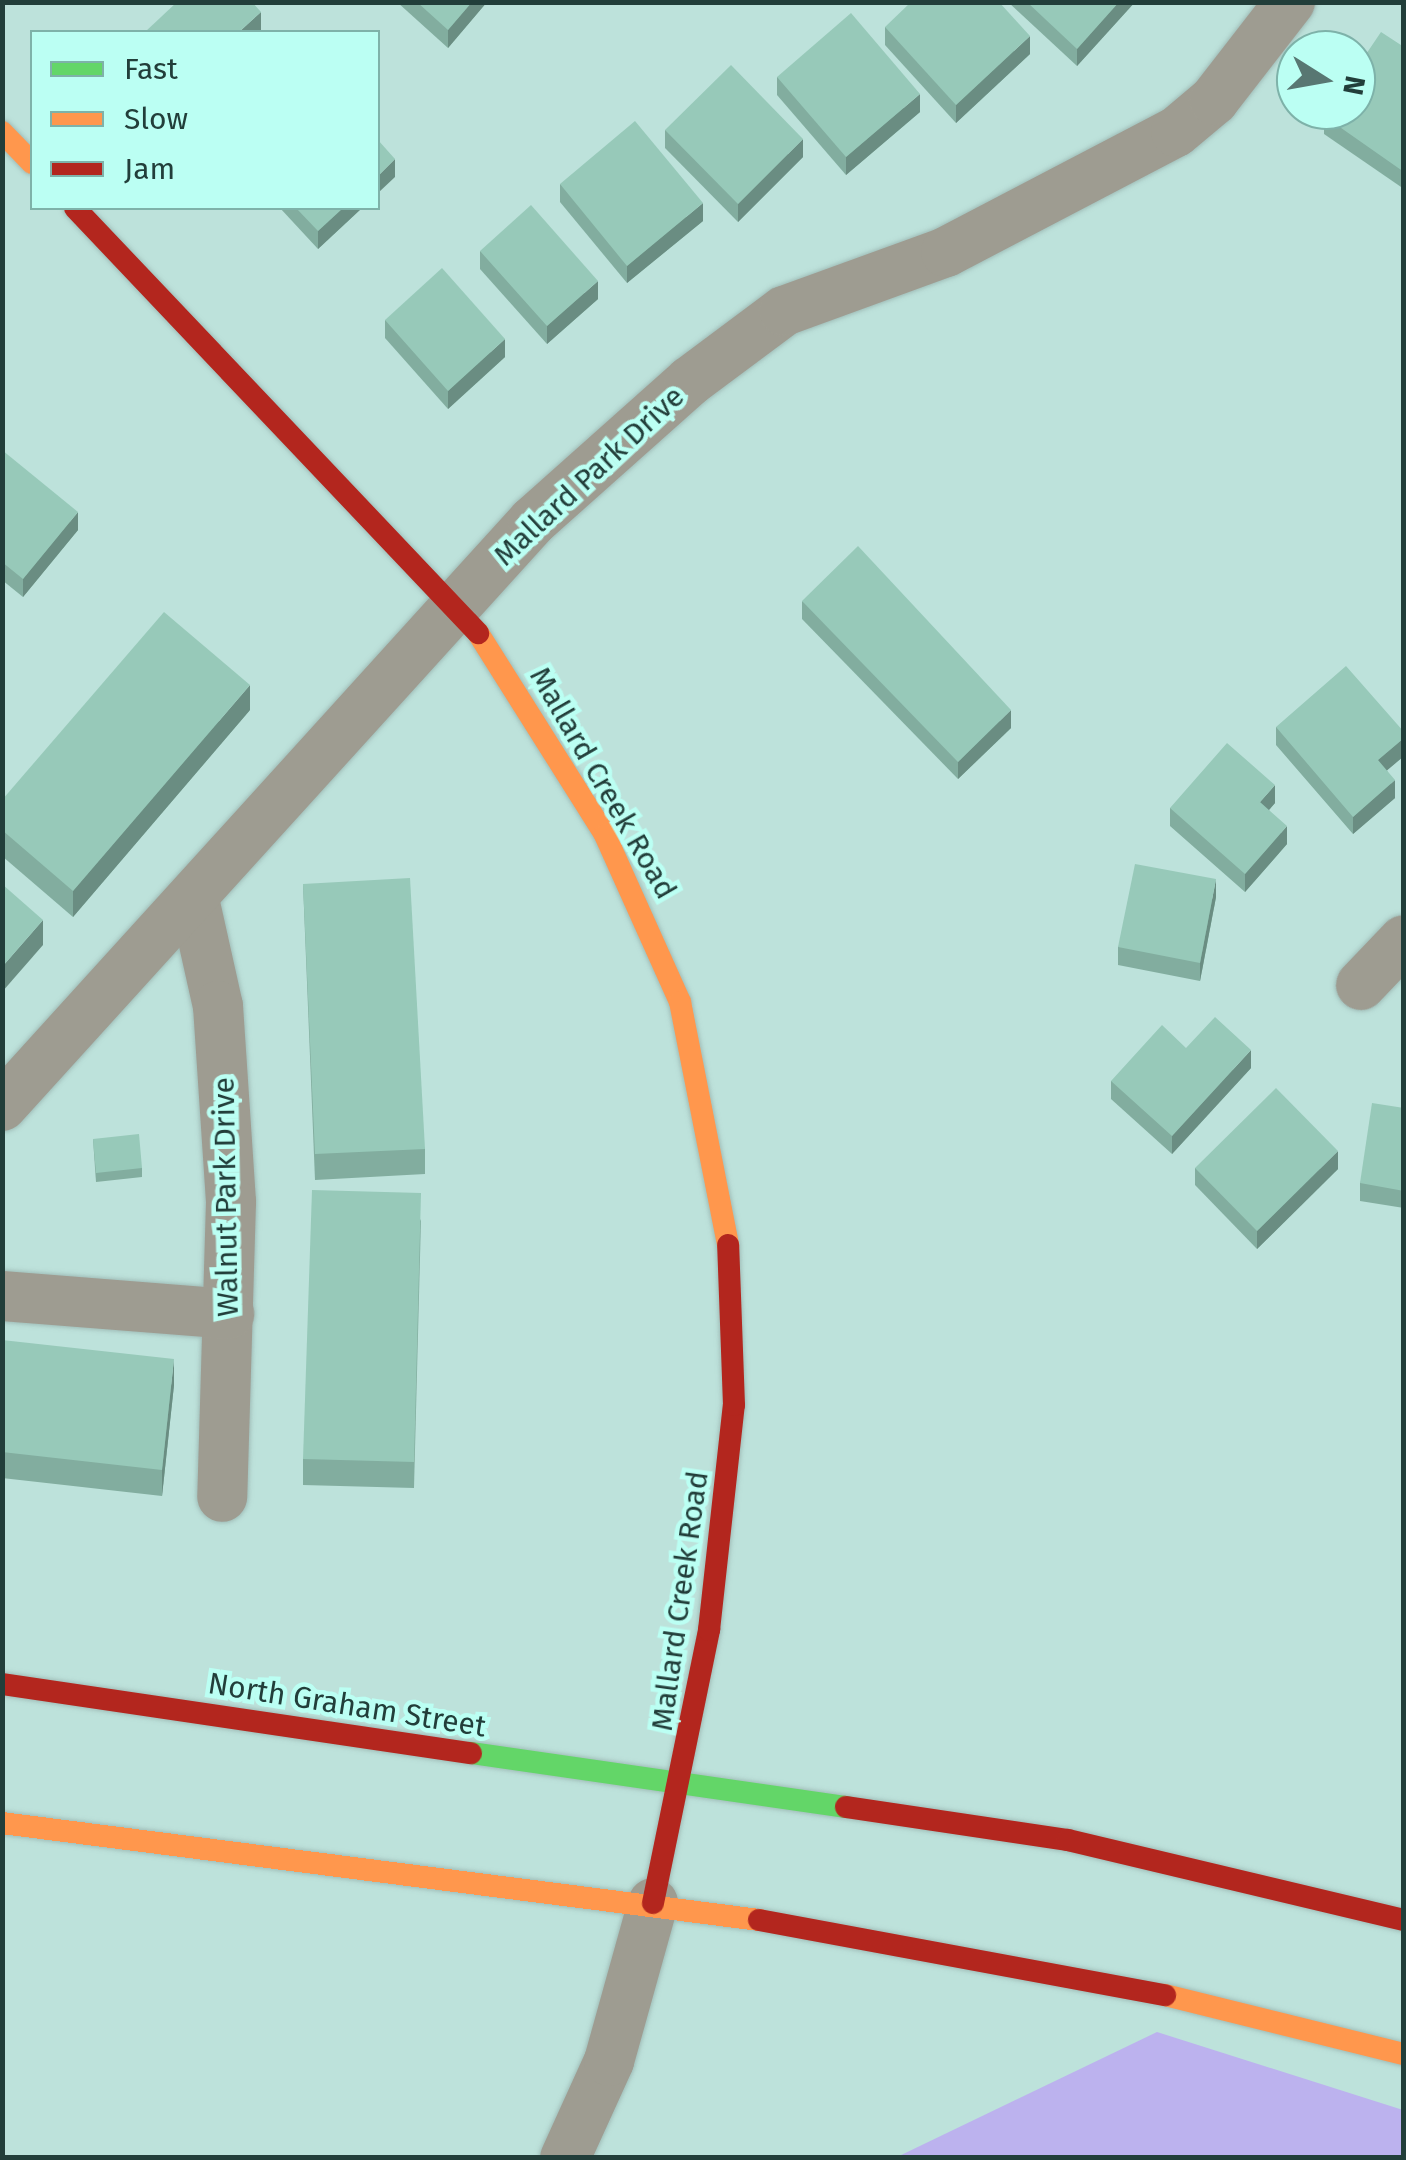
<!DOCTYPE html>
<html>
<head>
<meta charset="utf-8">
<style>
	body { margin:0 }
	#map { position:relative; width:1406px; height:2160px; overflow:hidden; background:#bde2db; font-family:"Fira Sans",sans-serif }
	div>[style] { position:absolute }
	.forest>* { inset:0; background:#bcb2ee }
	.roads { filter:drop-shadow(0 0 2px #a1beb9) drop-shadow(0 0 2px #a1beb9) }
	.street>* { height:50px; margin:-25px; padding:0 25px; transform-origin:25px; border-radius:25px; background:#9e9c91 }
	.fast>* { height:22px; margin:-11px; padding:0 11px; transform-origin:11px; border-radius:11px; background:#63d668 }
	.slow>* { height:22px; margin:-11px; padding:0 11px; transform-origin:11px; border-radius:11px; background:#ff974d }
	.jam>* { height:22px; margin:-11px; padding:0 11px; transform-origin:11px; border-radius:11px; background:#b3261e }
	.wall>* { inset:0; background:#82ad9f }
	.shaded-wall>* { inset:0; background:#6a8d82 }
	.building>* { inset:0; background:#97c9b9 }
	span { translate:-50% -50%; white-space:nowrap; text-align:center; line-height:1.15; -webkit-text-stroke:9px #bbfff3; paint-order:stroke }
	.street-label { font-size:30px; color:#223e3a }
	.frame { position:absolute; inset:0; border:5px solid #223e3a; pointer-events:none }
	.legend { position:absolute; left:30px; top:30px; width:350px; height:180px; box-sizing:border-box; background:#bbfff3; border:2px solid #7eb2a9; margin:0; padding:12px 18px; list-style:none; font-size:30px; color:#223e3a }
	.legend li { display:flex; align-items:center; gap:20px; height:50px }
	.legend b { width:50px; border:2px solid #7eb2a9 }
	.north { position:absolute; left:1276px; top:30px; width:100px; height:100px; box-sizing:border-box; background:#bbfff3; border:2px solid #7eb2a9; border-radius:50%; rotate:101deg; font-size:28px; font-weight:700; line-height:40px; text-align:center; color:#223e3a }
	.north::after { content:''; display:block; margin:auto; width:35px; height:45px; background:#587772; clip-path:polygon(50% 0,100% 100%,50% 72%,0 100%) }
</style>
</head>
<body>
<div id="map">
	<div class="forest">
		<i style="clip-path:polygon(1157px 2032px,1403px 2110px,1403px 2157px,897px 2157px)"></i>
	</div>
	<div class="roads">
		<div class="street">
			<i style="left:194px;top:899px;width:110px;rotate:77.4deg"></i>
			<i style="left:218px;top:1006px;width:196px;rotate:86.2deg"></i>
			<i style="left:231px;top:1202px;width:295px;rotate:91.7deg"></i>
			<i style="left:1361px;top:985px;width:62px;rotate:-46.3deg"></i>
			<i style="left:2px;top:1106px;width:790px;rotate:-47.77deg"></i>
			<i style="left:533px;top:521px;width:210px;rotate:-41.7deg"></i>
			<i style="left:690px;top:381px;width:117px;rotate:-36.7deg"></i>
			<i style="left:784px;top:311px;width:172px;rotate:-20deg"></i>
			<i style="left:946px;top:252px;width:259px;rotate:-27.6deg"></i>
			<i style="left:1176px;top:132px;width:50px;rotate:-40.1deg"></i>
			<i style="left:1214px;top:100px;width:124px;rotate:-52.2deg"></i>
			<i style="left:2px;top:1296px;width:228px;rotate:4.5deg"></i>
			<i style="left:565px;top:2158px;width:107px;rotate:-65.6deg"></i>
			<i style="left:609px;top:2061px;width:164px;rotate:-74.4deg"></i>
		</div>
		<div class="fast">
			<i style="left:471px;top:1753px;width:379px;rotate:8.2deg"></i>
		</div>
		<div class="slow">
			<i style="left:2px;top:132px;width:43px;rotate:45.9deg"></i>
			<i style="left:478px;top:633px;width:239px;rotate:57.8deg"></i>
			<i style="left:605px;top:835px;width:183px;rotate:65.8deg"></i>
			<i style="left:680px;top:1002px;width:248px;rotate:78.8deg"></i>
			<i style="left:2px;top:1823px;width:763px;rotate:7.3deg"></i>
			<i style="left:1165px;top:1995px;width:246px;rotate:13.9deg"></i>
		</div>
		<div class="jam">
			<i style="left:75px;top:208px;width:586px;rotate:46.52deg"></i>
			<i style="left:2px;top:1684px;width:474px;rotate:8.4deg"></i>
			<i style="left:846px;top:1807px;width:224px;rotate:8.5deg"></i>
			<i style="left:1068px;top:1840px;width:345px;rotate:13.4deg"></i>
			<i style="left:653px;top:1903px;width:279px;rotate:-78.4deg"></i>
			<i style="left:709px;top:1630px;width:226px;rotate:-83.7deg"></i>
			<i style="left:734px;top:1405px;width:160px;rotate:-92.1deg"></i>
			<i style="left:759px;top:1920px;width:413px;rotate:10.5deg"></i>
		</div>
	</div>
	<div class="wall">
		<i style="clip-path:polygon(397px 2px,487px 2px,448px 48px)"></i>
		<i style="clip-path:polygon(1008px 2px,1135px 2px,1077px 66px)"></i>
		<i style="clip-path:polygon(885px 27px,1030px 54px,956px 123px,885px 45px)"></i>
		<i style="clip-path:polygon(1404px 47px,1404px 189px,1324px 134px,1324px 116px)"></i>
		<i style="clip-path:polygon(777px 77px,920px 112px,846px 175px,777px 95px)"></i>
		<i style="clip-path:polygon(665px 130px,803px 157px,738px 222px,665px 148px)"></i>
		<i style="clip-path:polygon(560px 184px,703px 221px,627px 283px,560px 202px)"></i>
		<i style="clip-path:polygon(280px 208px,362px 208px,318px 249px)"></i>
		<i style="clip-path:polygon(480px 251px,598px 299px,547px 344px,480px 269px)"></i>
		<i style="clip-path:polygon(385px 320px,505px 357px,448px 409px,385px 338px)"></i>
		<i style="clip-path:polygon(2px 450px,78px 530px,23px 597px,2px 580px)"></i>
		<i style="clip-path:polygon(802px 601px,1011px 728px,958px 779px,802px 619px)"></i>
		<i style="clip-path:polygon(250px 710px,73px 917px,2px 856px,2px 800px)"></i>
		<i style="clip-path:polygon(1276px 727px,1404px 732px,1404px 756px,1387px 770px,1395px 798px,1353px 834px,1276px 745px)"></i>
		<i style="clip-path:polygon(1275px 803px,1269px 810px,1287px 844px,1245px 892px,1170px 826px,1170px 808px)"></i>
		<i style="clip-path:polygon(303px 884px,425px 1149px,425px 1174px,315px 1180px)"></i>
		<i style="clip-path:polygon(1216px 897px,1200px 981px,1118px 965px,1118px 947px)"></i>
		<i style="clip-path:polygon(1251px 1068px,1172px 1154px,1111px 1099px,1111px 1081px)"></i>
		<i style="clip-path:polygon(1404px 1108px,1404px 1208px,1360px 1201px,1360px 1183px)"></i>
		<i style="clip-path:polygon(93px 1139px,142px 1168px,142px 1177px,96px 1182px)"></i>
		<i style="clip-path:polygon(1195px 1168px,1338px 1169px,1257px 1249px,1195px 1185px)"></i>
		<i style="clip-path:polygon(421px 1219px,414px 1488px,303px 1485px,303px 1459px)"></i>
		<i style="clip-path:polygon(2px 1340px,174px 1385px,162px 1496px,2px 1478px)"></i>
	</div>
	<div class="shaded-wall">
		<i style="clip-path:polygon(472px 2px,487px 2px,448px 48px,448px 30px)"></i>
		<i style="clip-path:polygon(1119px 2px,1135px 2px,1077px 66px,1077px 49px)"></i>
		<i style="clip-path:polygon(261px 12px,261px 30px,258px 32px,239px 32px)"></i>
		<i style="clip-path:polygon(1030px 36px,1030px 54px,956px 123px,956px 105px)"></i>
		<i style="clip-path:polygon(920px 94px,920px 112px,846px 175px,846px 157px)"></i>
		<i style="clip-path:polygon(803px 139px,803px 157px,738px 222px,738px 204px)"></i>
		<i style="clip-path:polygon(395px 159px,395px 177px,378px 193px,378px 176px)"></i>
		<i style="clip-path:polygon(703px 203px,703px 221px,627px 283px,627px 266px)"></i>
		<i style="clip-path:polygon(343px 208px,362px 208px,318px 249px,318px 231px)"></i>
		<i style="clip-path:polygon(598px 281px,598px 299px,547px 344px,547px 326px)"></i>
		<i style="clip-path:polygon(505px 339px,505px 357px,448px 409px,448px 391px)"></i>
		<i style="clip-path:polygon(78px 512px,78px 530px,23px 597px,23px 579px)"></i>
		<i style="clip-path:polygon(250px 685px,250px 710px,73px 917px,73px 891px)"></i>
		<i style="clip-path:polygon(1011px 710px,1011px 728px,958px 779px,958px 762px)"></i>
		<i style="clip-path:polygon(1404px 738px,1404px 756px,1378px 778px,1378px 760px)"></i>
		<i style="clip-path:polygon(1395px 780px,1395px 798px,1353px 834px,1353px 817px)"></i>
		<i style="clip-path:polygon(1275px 785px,1275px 803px,1260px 820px,1260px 802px)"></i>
		<i style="clip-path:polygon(1287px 826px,1287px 844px,1245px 892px,1245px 874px)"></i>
		<i style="clip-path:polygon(1216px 879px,1216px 897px,1200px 981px,1200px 963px)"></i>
		<i style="clip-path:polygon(43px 920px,43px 945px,2px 992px,2px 967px)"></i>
		<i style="clip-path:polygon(1251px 1050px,1251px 1068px,1172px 1154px,1172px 1136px)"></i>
		<i style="clip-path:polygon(1338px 1151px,1338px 1169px,1257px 1249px,1257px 1231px)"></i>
		<i style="clip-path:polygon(174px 1359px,174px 1385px,162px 1496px,162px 1470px)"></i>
	</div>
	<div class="building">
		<i style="clip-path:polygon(177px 2px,252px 2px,261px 12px,239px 32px,145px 32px)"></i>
		<i style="clip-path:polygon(417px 2px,472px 2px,448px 30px)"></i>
		<i style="clip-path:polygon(911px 2px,999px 2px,1030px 36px,956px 105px,885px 27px)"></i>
		<i style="clip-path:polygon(1027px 2px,1119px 2px,1077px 49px)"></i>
		<i style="clip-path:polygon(851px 13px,920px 94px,846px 157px,777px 77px)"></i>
		<i style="clip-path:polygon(1381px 32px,1404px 47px,1404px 172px,1324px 116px,1328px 110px,1356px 110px,1356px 69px)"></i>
		<i style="clip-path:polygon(731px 65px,803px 139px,738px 204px,665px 130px)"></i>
		<i style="clip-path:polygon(635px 121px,703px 203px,627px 266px,560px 184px)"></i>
		<i style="clip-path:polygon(378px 140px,395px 159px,378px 176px)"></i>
		<i style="clip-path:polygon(531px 205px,598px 281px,547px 326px,480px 251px)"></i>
		<i style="clip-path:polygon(296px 208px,343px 208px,318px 231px)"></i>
		<i style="clip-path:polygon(442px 268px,505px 339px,448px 391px,385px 320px)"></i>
		<i style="clip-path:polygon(2px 450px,78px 512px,23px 579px,2px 562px)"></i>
		<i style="clip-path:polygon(858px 546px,1011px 710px,958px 762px,802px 601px)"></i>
		<i style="clip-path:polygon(164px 612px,250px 685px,73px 891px,2px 830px,2px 800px)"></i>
		<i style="clip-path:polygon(1346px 666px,1404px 732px,1404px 738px,1378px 760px,1395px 780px,1353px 817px,1276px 727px)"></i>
		<i style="clip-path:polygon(1227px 743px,1275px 785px,1260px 802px,1287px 826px,1245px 874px,1170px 808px)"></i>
		<i style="clip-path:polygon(1135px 864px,1216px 879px,1200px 963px,1118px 947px)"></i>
		<i style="clip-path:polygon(410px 878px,425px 1149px,315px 1154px,303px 884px)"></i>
		<i style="clip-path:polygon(2px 884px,43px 920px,2px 967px)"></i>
		<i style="clip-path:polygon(1215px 1017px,1251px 1050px,1172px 1136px,1111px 1081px,1162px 1025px,1186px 1048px)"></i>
		<i style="clip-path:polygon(1276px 1088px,1338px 1151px,1257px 1231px,1195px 1168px)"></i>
		<i style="clip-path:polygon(1372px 1103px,1404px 1108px,1404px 1191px,1360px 1183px)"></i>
		<i style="clip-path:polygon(139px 1134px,142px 1168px,96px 1173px,93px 1139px)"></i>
		<i style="clip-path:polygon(312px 1190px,421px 1193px,414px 1462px,303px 1459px)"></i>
		<i style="clip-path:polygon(2px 1340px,174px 1359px,162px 1470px,2px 1452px)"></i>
	</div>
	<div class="street-label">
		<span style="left:589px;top:476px;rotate:-43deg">Mallard Park Drive</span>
		<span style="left:603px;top:783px;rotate:60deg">Mallard Creek Road</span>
		<span style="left:226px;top:1197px;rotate:-91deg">Walnut Park Drive</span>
		<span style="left:680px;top:1601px;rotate:-82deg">Mallard Creek Road</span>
		<span style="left:347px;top:1705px;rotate:9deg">North Graham Street</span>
	</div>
	<div class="frame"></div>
	<ul class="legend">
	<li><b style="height:12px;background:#63d668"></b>Fast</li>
	<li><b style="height:12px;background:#ff974d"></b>Slow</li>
	<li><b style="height:12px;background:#b3261e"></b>Jam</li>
	</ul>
	<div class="north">N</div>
</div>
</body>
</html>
